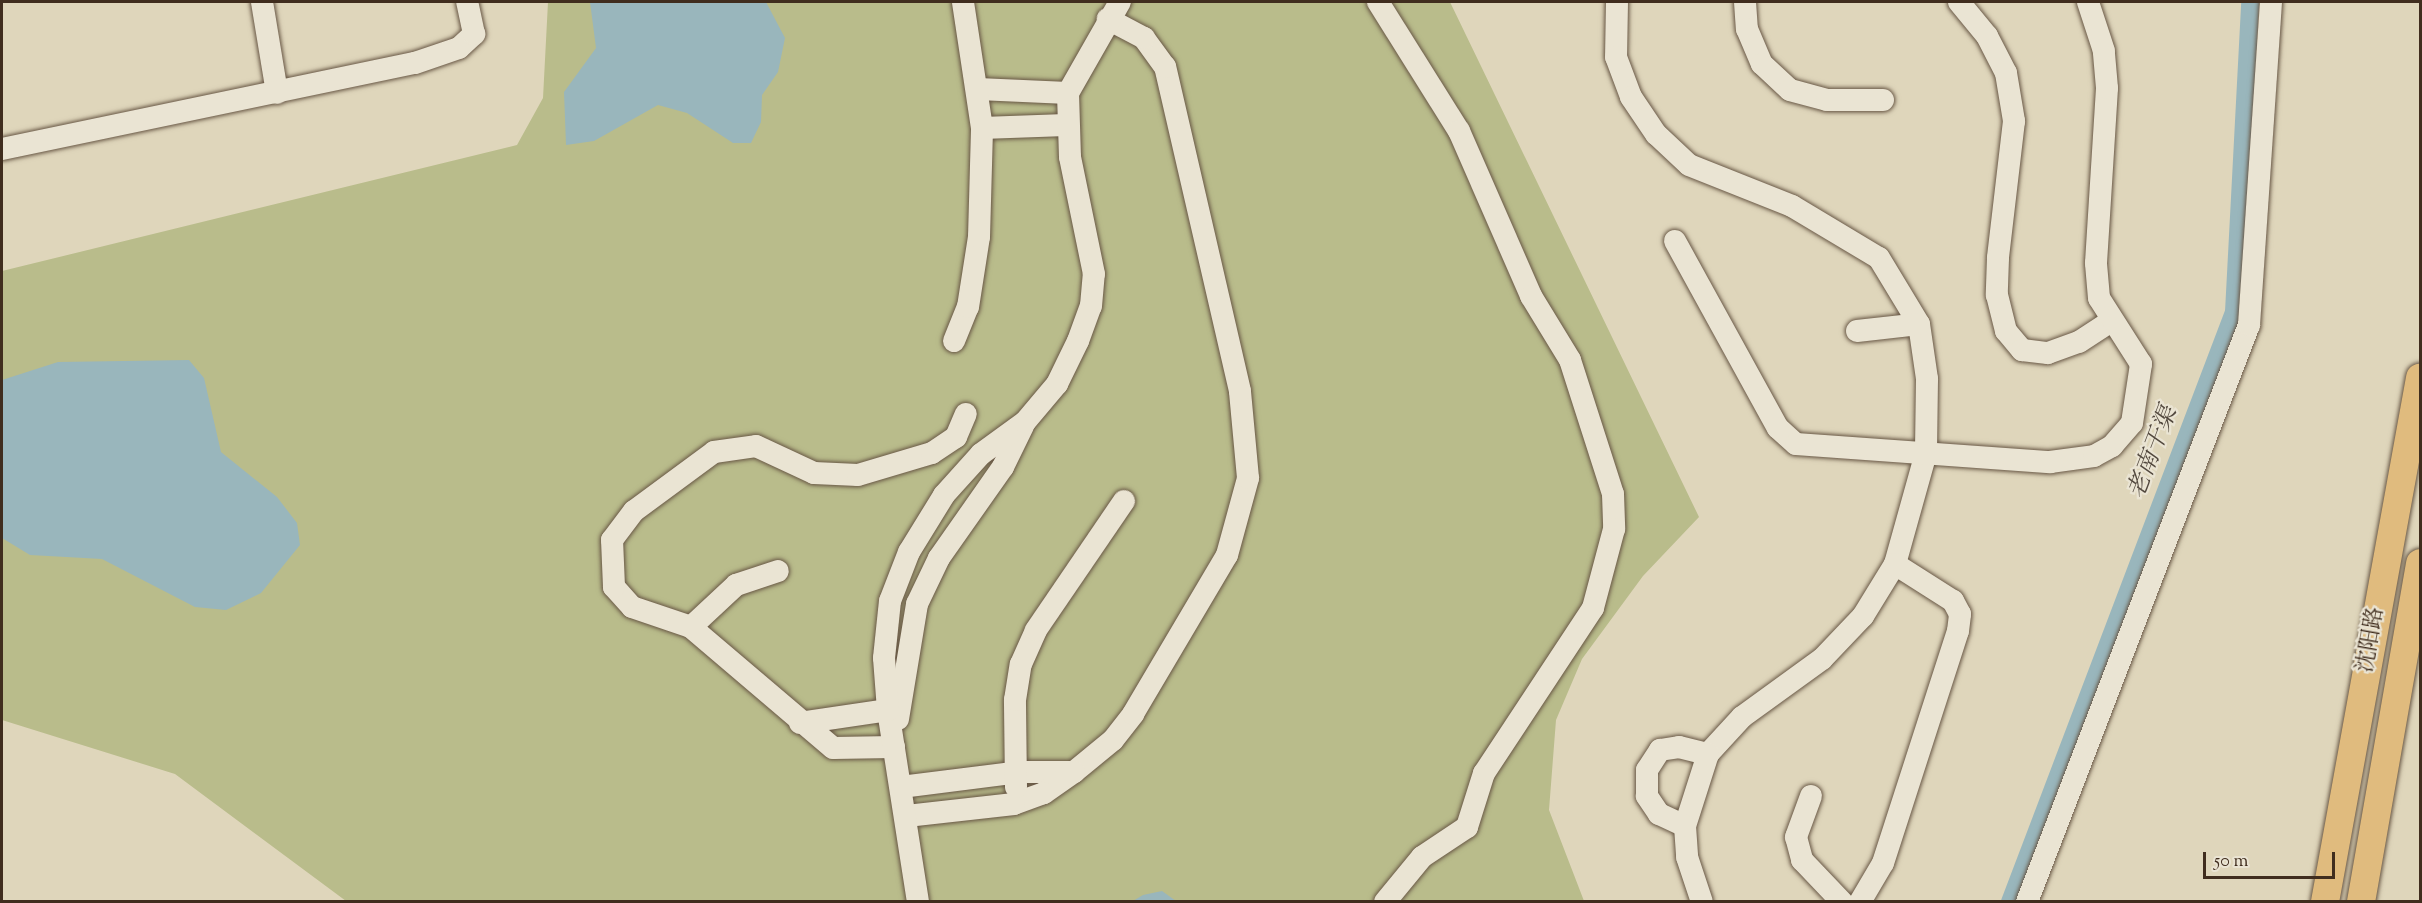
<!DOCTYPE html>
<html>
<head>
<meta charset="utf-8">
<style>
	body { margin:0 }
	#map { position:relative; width:2422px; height:903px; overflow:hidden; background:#dfd6bb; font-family:"Sorts Mill Goudy","Noto Serif SC",serif }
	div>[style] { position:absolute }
	.green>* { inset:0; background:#b9bc8b }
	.water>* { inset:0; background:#99b6bc }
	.canal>* { height:18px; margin:-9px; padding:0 9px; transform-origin:9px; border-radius:9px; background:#99b6bc }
	.roads { filter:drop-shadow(0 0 2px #685745) drop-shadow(0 0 2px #685745) }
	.minor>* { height:22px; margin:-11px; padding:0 11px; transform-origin:11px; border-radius:11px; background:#eae4d3 }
	.major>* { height:28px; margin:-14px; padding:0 14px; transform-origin:14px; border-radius:14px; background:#e0bb7e }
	span { translate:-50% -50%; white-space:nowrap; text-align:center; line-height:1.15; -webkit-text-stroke:4.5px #eae4d3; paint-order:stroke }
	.street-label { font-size:22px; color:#402d1e }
	.water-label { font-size:24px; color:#52483e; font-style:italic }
	.frame { position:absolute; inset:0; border:3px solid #402d1e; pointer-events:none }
	.scale { position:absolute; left:2203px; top:852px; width:132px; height:27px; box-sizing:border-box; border:3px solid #402d1e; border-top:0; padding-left:8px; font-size:18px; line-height:21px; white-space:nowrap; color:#402d1e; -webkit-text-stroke:4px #eae4d3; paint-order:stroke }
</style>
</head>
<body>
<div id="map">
	<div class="green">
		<i style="clip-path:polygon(548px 2px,1450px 2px,1699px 517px,1643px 576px,1582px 659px,1556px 720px,1549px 810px,1584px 901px,346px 901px,175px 774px,2px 720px,2px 271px,517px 145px,543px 98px)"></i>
	</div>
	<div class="water">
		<i style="clip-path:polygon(590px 2px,766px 2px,785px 38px,778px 72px,762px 95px,761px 122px,751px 143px,733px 143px,687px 113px,658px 105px,594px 141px,566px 145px,564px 92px,596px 48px)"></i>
		<i style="clip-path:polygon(189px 360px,204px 378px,221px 452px,277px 497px,297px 523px,300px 545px,261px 593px,226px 610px,195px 607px,102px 559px,30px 555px,2px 538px,2px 380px,58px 362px)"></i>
		<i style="clip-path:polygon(1162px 891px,1176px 901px,1133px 901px,1143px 895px)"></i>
	</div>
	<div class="canal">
		<i style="left:2010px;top:902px;width:631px;rotate:-69.21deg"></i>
		<i style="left:2234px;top:312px;width:310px;rotate:-87deg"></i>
	</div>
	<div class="roads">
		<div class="minor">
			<i style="left:262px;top:2px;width:92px;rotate:80.6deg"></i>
			<i style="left:1378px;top:2px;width:152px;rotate:57.9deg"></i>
			<i style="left:1459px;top:131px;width:180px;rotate:66.4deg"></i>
			<i style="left:1531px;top:296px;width:75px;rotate:58.6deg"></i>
			<i style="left:1570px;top:360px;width:141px;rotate:72.2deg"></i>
			<i style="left:1613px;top:494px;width:35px;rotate:88deg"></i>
			<i style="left:1614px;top:529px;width:82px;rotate:104.9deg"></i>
			<i style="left:1593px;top:608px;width:198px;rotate:123.4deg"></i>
			<i style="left:1484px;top:773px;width:57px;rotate:107.5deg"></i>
			<i style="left:1467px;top:827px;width:54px;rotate:146.3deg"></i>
			<i style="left:1422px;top:857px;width:58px;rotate:129.4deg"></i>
			<i style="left:1617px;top:2px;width:55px;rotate:91deg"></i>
			<i style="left:1616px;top:57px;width:43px;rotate:69.4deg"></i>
			<i style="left:1631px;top:97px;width:45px;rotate:56deg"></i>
			<i style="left:1656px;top:134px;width:45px;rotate:43.2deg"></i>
			<i style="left:1689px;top:165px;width:111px;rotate:21.7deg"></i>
			<i style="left:1792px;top:206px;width:101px;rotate:30.9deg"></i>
			<i style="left:1879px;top:258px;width:77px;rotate:58.8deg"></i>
			<i style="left:1919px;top:324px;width:56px;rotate:81.7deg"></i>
			<i style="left:1927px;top:379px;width:74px;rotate:90.8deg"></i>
			<i style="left:1926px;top:453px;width:115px;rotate:105.6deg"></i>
			<i style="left:1895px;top:564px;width:61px;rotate:121.6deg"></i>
			<i style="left:1863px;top:616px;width:59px;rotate:133.6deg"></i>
			<i style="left:1822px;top:659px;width:99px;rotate:144.1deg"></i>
			<i style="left:1742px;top:717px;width:50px;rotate:132.6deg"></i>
			<i style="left:1708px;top:754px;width:76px;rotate:107.7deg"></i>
			<i style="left:1685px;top:826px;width:31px;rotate:86deg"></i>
			<i style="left:1687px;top:857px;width:47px;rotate:71.6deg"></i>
			<i style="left:1745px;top:2px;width:27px;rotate:86deg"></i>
			<i style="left:1747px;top:29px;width:38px;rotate:67deg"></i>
			<i style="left:1762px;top:64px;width:38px;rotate:43deg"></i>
			<i style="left:1790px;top:90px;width:38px;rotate:15deg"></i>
			<i style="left:1827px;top:100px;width:56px"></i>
			<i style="left:1959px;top:2px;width:44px;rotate:50.5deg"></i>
			<i style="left:1987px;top:36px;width:42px;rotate:62.8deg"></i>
			<i style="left:2006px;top:73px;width:49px;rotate:80.5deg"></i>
			<i style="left:2014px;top:121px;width:138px;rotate:96.7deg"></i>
			<i style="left:1998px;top:258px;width:37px;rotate:92deg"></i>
			<i style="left:1997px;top:295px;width:37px;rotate:76deg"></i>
			<i style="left:2006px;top:331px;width:25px;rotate:50deg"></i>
			<i style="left:2022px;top:350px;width:26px;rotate:7deg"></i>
			<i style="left:2048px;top:353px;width:33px;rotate:-20deg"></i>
			<i style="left:2079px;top:342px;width:37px;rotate:-33deg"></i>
			<i style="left:978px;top:89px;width:90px;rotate:2.5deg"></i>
			<i style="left:982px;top:128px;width:84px;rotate:-2deg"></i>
			<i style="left:2px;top:149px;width:422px;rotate:-11.8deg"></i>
			<i style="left:415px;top:63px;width:46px;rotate:-18.8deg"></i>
			<i style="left:459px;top:48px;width:21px;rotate:-43deg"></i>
			<i style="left:474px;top:34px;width:33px;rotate:-102deg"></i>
			<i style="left:1675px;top:241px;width:213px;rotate:61.2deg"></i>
			<i style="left:1778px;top:428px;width:24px;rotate:42deg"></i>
			<i style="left:1796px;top:444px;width:255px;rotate:4.1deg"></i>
			<i style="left:2050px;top:462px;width:44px;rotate:-7.8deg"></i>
			<i style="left:2094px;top:456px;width:21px;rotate:-29deg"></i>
			<i style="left:2112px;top:446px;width:30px;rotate:-49deg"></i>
			<i style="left:2132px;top:423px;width:60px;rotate:-81.3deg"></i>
			<i style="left:2141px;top:364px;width:78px;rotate:-122.5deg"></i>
			<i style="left:2099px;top:298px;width:35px;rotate:-95deg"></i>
			<i style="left:2096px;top:263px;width:175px;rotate:-86.4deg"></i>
			<i style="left:2107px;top:88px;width:37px;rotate:-95deg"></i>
			<i style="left:2104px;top:51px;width:52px;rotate:-108.1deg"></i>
			<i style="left:1857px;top:331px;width:62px;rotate:-6.4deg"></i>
			<i style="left:954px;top:341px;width:37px;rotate:-68deg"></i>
			<i style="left:968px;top:307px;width:71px;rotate:-81.1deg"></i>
			<i style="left:979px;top:237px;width:109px;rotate:-88.4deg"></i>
			<i style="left:982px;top:128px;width:127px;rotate:-98.6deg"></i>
			<i style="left:691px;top:627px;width:62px;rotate:-43deg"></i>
			<i style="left:736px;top:585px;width:44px;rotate:-18.4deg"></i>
			<i style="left:898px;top:719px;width:117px;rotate:-80.6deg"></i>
			<i style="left:917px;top:604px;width:51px;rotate:-64.4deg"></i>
			<i style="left:939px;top:558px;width:111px;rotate:-54.9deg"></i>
			<i style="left:1003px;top:467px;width:46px;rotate:-64deg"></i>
			<i style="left:800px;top:723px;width:89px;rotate:-8.4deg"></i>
			<i style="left:894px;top:747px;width:61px;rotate:179.1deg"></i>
			<i style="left:833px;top:748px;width:187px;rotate:-139.6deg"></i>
			<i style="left:691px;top:627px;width:62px;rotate:-161.3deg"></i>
			<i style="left:632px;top:607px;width:27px;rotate:-132deg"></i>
			<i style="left:614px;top:587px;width:47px;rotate:-92.4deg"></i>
			<i style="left:612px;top:540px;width:36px;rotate:-53deg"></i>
			<i style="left:634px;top:511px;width:99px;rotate:-36.4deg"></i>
			<i style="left:714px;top:452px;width:42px;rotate:-8.1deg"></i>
			<i style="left:756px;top:446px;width:64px;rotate:25deg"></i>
			<i style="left:814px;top:473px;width:44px;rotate:2.6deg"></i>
			<i style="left:858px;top:475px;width:77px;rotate:-16.6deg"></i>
			<i style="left:932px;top:453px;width:29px;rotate:-34deg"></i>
			<i style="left:956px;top:437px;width:25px;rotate:-67deg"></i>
			<i style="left:1074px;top:772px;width:50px;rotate:-39.4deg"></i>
			<i style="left:1113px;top:740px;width:33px;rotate:-52deg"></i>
			<i style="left:1133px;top:714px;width:185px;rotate:-59.4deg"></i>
			<i style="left:1227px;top:555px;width:80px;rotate:-74.7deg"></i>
			<i style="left:1248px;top:478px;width:87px;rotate:-95.3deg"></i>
			<i style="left:1240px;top:391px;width:333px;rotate:-103deg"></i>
			<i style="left:1165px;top:67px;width:36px;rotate:-126deg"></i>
			<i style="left:1144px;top:38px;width:41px;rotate:-152.2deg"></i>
			<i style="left:901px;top:787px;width:119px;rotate:-7.2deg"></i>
			<i style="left:1019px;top:772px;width:55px"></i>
			<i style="left:1074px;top:772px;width:37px;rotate:145deg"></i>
			<i style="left:1044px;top:793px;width:32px;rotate:160deg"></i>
			<i style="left:1014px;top:804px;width:108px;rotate:173.6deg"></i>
			<i style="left:1016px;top:787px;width:87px;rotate:-90.7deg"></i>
			<i style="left:1015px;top:700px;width:36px;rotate:-81deg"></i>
			<i style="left:1021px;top:664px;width:37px;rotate:-66deg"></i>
			<i style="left:1036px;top:630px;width:156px;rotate:-55.7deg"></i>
			<i style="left:1811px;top:796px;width:44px;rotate:110.1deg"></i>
			<i style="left:1796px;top:837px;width:24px;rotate:75deg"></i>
			<i style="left:1802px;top:860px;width:58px;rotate:46.4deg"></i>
			<i style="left:1685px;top:826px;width:29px;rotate:-155deg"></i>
			<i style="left:1659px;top:814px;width:22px;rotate:-124deg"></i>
			<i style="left:1647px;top:796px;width:26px;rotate:-90deg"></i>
			<i style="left:1647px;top:770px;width:24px;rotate:-57deg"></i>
			<i style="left:1660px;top:750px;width:19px;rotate:-9deg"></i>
			<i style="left:1679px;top:747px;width:30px;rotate:14deg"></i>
			<i style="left:918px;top:902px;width:194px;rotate:-98.9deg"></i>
			<i style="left:888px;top:710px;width:52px;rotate:-94.4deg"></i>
			<i style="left:884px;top:658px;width:57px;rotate:-84deg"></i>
			<i style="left:890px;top:601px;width:53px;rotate:-68.8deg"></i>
			<i style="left:909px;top:552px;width:67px;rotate:-58.4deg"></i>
			<i style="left:944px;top:495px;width:55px;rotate:-47.9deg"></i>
			<i style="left:981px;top:454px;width:54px;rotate:-36deg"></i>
			<i style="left:1025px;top:422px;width:50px;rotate:-49.9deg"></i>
			<i style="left:1057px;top:384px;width:48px;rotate:-64deg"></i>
			<i style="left:1078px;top:341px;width:37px;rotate:-70deg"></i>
			<i style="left:1091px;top:306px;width:32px;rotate:-85deg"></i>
			<i style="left:1094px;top:274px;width:119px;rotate:-101.6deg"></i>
			<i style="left:1070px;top:157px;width:64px;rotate:-91.8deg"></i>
			<i style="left:1068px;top:93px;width:105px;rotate:-60.3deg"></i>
			<i style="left:1860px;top:902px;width:45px;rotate:-59.5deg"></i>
			<i style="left:1883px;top:863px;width:244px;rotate:-72.1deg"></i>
			<i style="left:1958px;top:631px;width:17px;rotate:-83deg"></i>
			<i style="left:1960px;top:614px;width:15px;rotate:-118deg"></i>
			<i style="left:1953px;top:601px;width:69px;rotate:-147.5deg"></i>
			<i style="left:2027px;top:902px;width:618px;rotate:-68.96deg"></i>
			<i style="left:2249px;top:325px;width:324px;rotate:-86.1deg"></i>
		</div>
		<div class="major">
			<i style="left:2325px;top:902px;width:533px;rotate:-79.72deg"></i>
			<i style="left:2361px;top:902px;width:344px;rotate:-80.1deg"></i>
		</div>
	</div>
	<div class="street-label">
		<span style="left:2372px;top:640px;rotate:-80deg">沈阳路</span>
	</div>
	<div class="water-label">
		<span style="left:2154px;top:453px;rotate:-69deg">老南干渠</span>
	</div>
	<div class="frame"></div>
	<div class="scale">50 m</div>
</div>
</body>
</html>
